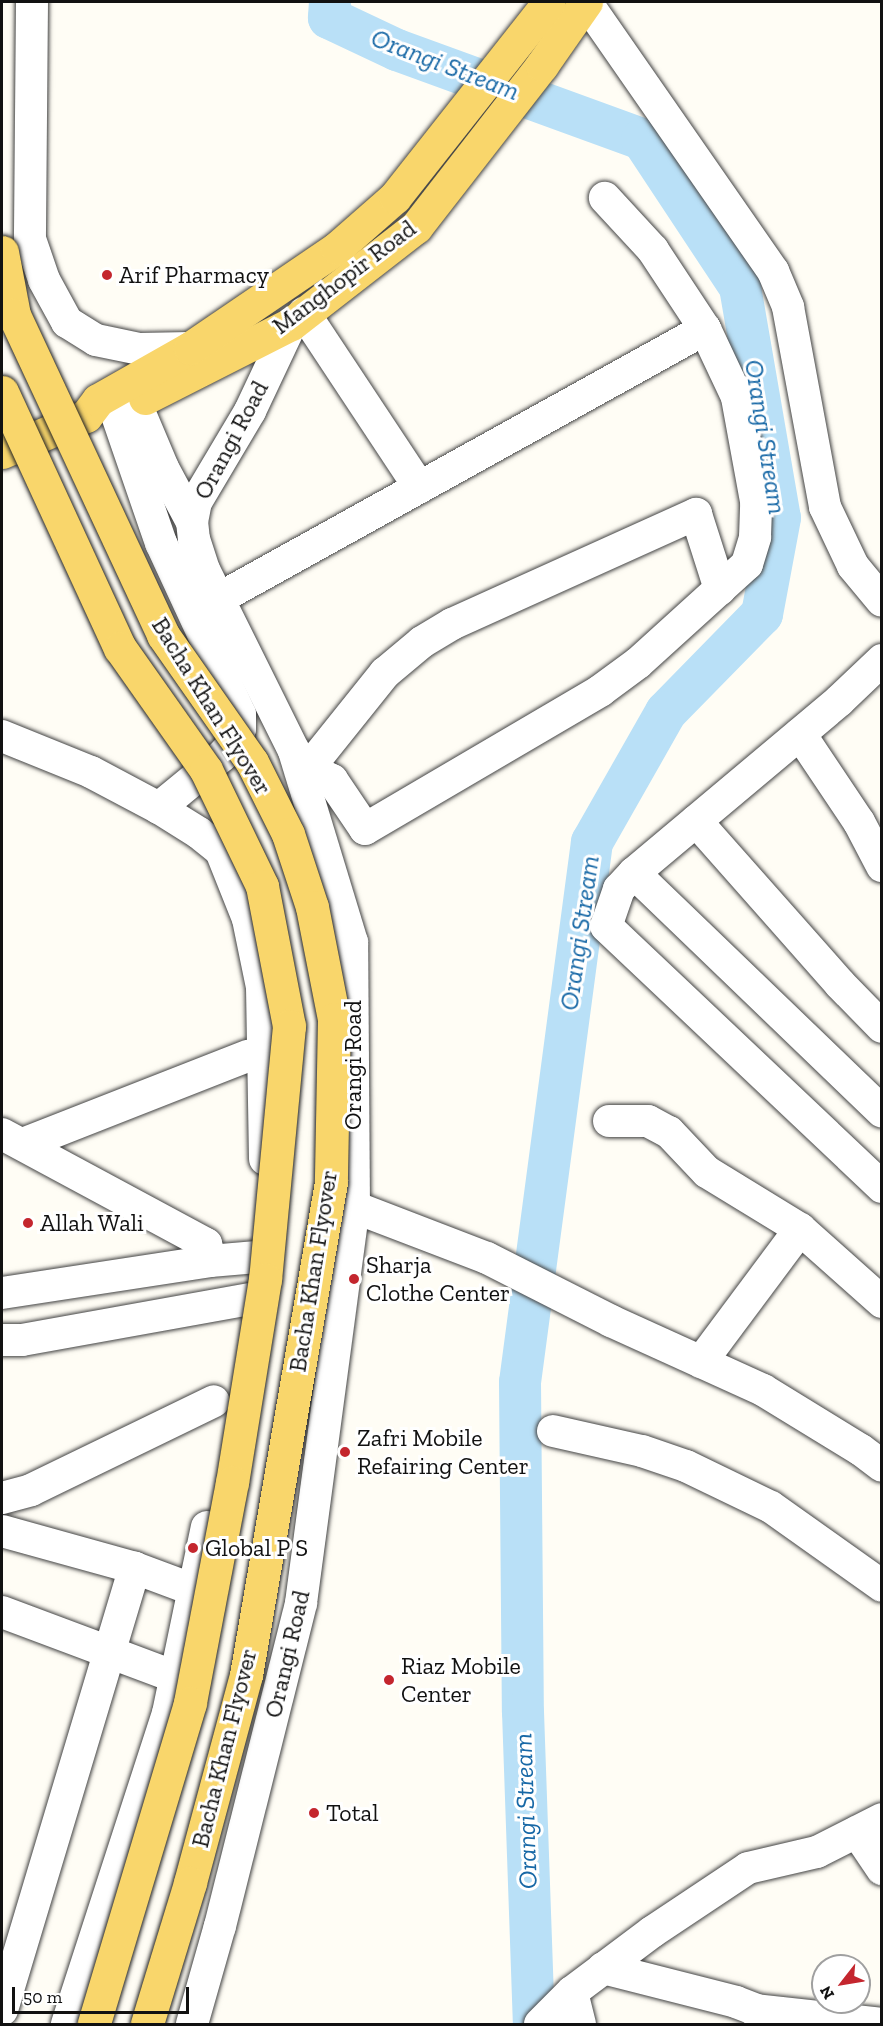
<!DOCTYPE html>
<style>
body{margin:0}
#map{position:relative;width:883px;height:2026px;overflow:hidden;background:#fffdf5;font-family:"Zilla Slab",serif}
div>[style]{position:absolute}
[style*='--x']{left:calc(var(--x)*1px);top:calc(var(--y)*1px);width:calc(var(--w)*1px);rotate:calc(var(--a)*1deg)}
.river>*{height:42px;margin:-21px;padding:0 21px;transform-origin:21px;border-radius:21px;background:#b9e0f7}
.roads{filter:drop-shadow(0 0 2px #444) drop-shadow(0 0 2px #444)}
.minor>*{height:32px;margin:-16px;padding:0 16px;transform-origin:16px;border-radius:16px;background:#fff}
.major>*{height:33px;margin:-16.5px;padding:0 16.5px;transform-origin:16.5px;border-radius:16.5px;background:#f9d66b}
.bridges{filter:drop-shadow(0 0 2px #222) drop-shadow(0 0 2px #222)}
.major-bridge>*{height:33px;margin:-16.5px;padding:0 16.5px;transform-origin:16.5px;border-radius:16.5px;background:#f9d66b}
.dots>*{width:16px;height:16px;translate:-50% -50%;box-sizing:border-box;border:3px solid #fff;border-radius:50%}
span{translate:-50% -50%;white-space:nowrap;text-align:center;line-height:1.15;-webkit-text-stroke:6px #fff;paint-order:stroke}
.poi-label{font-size:24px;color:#111}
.left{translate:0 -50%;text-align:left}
.street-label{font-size:24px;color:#111}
.water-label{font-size:26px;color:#1768a6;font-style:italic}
.frame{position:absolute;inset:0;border:3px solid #111;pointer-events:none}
.north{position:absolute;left:811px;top:1954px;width:60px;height:60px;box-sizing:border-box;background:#fff;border:2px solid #a0a0a0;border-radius:50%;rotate:239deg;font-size:16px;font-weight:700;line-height:24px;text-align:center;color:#111}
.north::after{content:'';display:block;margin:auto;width:21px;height:27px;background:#c4262e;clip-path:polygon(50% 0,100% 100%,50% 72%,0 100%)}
.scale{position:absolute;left:12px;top:1987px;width:177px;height:27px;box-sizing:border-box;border:3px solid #111;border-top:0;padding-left:8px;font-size:18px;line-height:21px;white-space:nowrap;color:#111;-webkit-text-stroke:4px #fff;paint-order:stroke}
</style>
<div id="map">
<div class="river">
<div style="--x:330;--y:2;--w:16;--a:94"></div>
<div style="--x:329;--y:18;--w:75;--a:25.2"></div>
<div style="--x:397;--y:50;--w:261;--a:20"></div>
<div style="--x:642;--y:139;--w:178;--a:56.5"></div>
<div style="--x:740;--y:287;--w:234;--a:80.2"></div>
<div style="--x:780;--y:518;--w:98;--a:100.6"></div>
<div style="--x:762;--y:614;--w:137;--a:134.4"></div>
<div style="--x:666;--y:712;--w:150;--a:119.6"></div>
<div style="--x:592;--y:842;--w:545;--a:97.59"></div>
<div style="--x:520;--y:1382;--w:330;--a:89.5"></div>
<div style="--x:523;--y:1712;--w:312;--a:88"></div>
</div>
<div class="roads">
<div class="minor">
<div style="--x:32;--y:2;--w:237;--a:90.5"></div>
<div style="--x:30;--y:239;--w:43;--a:71.1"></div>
<div style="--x:44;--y:280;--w:48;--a:61.3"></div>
<div style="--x:67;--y:322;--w:34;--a:32"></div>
<div style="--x:96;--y:340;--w:45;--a:11.6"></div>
<div style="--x:140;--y:349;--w:50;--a:-1.1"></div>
<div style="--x:586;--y:2;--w:328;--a:55.2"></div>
<div style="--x:773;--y:271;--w:39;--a:67"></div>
<div style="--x:788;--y:307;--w:203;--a:79.5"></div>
<div style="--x:825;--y:507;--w:65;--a:64.6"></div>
<div style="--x:853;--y:566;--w:45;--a:50.4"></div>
<div style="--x:304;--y:313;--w:209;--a:56.5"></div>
<div style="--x:128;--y:385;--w:90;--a:67.1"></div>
<div style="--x:163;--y:468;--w:61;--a:61.8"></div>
<div style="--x:110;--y:395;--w:157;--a:71"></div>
<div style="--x:161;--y:543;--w:188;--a:65.2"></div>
<div style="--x:240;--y:714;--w:15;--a:90"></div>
<div style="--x:240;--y:729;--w:17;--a:115"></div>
<div style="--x:233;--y:744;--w:16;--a:133"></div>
<div style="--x:222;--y:756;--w:82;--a:140.5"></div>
<div style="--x:218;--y:599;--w:557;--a:-29"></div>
<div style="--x:882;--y:660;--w:59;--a:136.4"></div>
<div style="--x:839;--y:701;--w:268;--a:140"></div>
<div style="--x:634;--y:873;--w:22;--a:133"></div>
<div style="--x:619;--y:889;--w:39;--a:109"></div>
<div style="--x:606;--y:926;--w:380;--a:43.4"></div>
<div style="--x:800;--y:734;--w:106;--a:56.2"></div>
<div style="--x:859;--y:822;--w:50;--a:62.4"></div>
<div style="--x:2;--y:736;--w:96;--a:22"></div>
<div style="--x:91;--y:772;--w:77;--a:27.9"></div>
<div style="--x:159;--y:808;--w:47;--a:32"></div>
<div style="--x:199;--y:833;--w:28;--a:39"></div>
<div style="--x:221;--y:851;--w:73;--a:68.3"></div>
<div style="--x:248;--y:919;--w:69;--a:78.4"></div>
<div style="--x:262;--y:987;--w:172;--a:89"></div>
<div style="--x:299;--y:764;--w:37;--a:26"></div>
<div style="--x:332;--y:780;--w:59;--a:56"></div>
<div style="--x:365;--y:829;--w:273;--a:-30.4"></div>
<div style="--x:600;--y:691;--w:47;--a:-36.4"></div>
<div style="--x:638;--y:663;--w:147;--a:-42.2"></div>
<div style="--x:747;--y:564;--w:28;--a:-73"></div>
<div style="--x:755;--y:537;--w:36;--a:-88"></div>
<div style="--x:756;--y:501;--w:106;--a:-100.4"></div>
<div style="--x:737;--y:397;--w:75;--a:-115.2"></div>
<div style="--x:705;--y:329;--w:95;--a:-123.4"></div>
<div style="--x:653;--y:250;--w:71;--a:-132.7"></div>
<div style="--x:308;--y:769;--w:123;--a:-51.3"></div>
<div style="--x:385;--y:673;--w:48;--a:-40"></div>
<div style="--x:422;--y:642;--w:35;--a:-31"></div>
<div style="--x:452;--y:624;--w:268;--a:-24.3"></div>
<div style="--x:696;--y:514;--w:79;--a:72.3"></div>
<div style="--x:696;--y:821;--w:217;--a:48.5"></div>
<div style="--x:840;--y:984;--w:60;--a:45.7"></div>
<div style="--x:634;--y:873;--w:344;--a:43.9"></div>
<div style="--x:609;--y:1121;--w:39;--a:0"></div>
<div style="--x:648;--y:1121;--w:24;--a:28"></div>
<div style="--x:669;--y:1132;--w:55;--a:46.5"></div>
<div style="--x:707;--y:1172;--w:109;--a:31.5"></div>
<div style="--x:800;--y:1229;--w:110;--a:41.7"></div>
<div style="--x:2;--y:1134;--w:232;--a:28.3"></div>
<div style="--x:206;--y:1244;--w:17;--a:77"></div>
<div style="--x:23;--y:1144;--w:242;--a:-21.4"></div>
<div style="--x:354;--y:1207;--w:142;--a:21"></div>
<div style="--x:487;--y:1258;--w:139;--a:26.9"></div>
<div style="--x:611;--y:1321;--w:167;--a:24.4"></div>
<div style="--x:763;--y:1390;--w:115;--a:31.5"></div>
<div style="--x:861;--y:1450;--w:26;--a:37"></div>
<div style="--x:2;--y:1293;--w:210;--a:-8.7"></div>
<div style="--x:210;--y:1261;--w:47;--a:-4.9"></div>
<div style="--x:2;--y:1340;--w:20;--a:0"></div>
<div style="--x:22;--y:1340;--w:233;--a:-10.2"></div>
<div style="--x:701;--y:1362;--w:166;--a:-53.3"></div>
<div style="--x:553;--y:1431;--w:91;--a:12.7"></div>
<div style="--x:642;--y:1451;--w:46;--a:18.8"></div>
<div style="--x:686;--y:1466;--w:94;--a:25.8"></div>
<div style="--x:771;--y:1507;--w:136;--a:35.4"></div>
<div style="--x:2;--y:1498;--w:30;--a:-15"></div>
<div style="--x:31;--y:1490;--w:203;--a:-25.9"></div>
<div style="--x:2;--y:1531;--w:138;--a:15.5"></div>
<div style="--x:2;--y:1612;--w:186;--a:20.5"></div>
<div style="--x:857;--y:1832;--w:45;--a:56"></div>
<div style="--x:603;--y:1968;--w:137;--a:14.3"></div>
<div style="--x:736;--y:2002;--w:25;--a:21"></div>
<div style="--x:759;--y:2011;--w:19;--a:43"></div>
<div style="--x:572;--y:1992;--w:33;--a:76"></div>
<div style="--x:2;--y:2010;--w:462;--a:-73.3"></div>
<div style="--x:135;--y:1568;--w:63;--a:20.4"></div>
<div style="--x:754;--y:2010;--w:129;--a:6.2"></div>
<div style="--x:67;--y:2024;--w:327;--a:-72"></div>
<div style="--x:168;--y:1713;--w:190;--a:-78.2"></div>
<div style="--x:192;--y:2024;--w:102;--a:-74.1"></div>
<div style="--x:220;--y:1926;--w:333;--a:-75.9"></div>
<div style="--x:301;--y:1603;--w:400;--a:-82.4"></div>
<div style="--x:354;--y:1207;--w:265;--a:-90.4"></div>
<div style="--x:352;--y:942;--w:200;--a:-106.9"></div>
<div style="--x:294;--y:751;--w:202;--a:-116.4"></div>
<div style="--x:204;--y:570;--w:32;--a:-108"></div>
<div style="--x:194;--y:540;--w:18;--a:-96"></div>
<div style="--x:192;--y:522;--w:20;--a:-79"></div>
<div style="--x:196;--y:502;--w:106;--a:-59.3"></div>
<div style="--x:250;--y:411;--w:96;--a:-64.8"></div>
<div style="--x:540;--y:2024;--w:45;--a:-45"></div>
<div style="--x:572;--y:1992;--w:100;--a:-36.9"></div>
<div style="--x:652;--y:1932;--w:115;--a:-33.7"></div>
<div style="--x:748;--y:1868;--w:71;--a:-13.1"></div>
<div style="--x:817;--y:1852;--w:73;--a:-26.9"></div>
</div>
<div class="major">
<div style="--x:145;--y:398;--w:164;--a:-26.9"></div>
<div style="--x:291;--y:324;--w:158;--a:-37.8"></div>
<div style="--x:416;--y:227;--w:205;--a:-52.1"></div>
<div style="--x:542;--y:65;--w:77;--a:-55.1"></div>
<div style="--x:2;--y:452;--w:91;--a:-23.2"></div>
<div style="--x:86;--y:416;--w:20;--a:-53"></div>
<div style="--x:98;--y:400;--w:106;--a:-29.5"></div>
<div style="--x:190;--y:348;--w:178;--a:-34.2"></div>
<div style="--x:337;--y:248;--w:77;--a:-41.3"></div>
<div style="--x:395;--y:197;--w:248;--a:-51.7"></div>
</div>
</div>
<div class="bridges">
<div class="major-bridge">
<div style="--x:2;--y:252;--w:64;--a:79.2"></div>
<div style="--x:14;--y:315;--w:353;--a:65"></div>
<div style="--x:163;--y:635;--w:155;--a:55"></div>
<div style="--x:252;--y:762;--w:80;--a:63.4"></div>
<div style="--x:288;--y:834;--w:77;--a:71.8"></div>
<div style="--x:312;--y:907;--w:114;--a:78.9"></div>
<div style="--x:334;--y:1019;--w:163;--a:91.1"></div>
<div style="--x:331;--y:1182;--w:500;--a:99.78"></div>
<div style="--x:246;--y:1675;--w:215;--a:105.1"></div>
<div style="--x:190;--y:1883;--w:147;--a:107"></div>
<div style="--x:2;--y:392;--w:282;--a:65.3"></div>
<div style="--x:120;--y:648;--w:149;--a:54.8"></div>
<div style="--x:206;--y:770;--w:129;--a:64.2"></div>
<div style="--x:262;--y:886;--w:143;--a:79.1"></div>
<div style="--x:289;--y:1026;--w:254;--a:95.4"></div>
<div style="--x:265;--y:1279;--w:206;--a:99.2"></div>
<div style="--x:232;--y:1482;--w:225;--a:100.8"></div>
<div style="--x:190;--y:1703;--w:335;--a:106.7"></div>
</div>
</div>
<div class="dots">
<div style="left:107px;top:275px;background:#c4262e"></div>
<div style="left:28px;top:1223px;background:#c4262e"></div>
<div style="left:354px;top:1279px;background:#c4262e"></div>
<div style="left:345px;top:1452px;background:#c4262e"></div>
<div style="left:193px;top:1548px;background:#c4262e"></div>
<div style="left:389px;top:1680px;background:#c4262e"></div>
<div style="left:314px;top:1813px;background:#c4262e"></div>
</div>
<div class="poi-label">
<span class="left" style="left:119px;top:275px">Arif Pharmacy</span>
<span class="left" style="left:40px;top:1223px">Allah Wali</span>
<span class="left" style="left:366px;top:1279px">Sharja<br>Clothe Center</span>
<span class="left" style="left:357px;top:1452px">Zafri Mobile<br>Refairing Center</span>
<span class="left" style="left:205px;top:1548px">Global P S</span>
<span class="left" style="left:401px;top:1680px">Riaz Mobile<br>Center</span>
<span class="left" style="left:326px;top:1813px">Total</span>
</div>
<div class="street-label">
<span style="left:344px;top:277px;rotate:-37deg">Manghopir Road</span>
<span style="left:231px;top:440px;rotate:-62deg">Orangi Road</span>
<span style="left:212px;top:706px;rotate:58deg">Bacha Khan Flyover</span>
<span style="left:353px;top:1065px;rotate:-90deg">Orangi Road</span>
<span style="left:313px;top:1271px;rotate:-81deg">Bacha Khan Flyover</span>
<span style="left:287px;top:1654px;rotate:-77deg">Orangi Road</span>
<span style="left:224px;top:1748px;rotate:-76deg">Bacha Khan Flyover</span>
</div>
<div class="water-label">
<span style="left:445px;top:65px;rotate:21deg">Orangi Stream</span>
<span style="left:765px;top:437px;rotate:81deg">Orangi Stream</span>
<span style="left:580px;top:933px;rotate:-82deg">Orangi Stream</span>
<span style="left:526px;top:1811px;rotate:-92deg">Orangi Stream</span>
</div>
<div class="frame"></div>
<div class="north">N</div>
<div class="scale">50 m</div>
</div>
